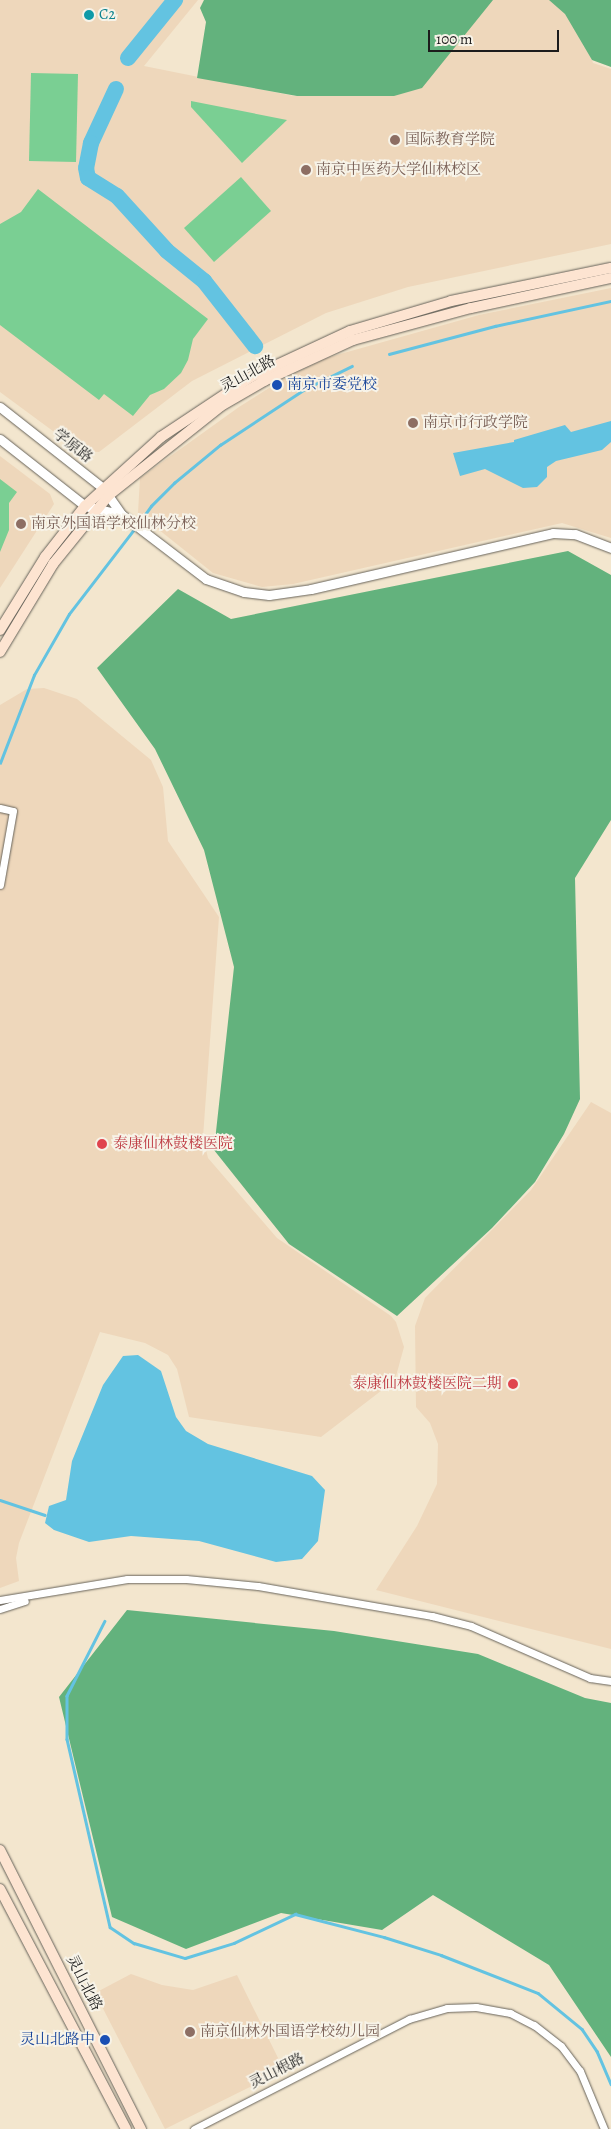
<!DOCTYPE html>
<meta charset="utf-8">
<style>
body{margin:0}
#map{position:relative;width:611px;height:2129px;overflow:hidden;background:#f3e6ce;font-family:Alegreya,"Noto Serif SC",serif}
div>[style]{position:absolute}
[style*='--x']{left:calc(var(--x)*1px);top:calc(var(--y)*1px);width:calc(var(--w)*1px);rotate:calc(var(--a)*1deg)}
.built>*{inset:0;background:#eed7bb}
.green>*{inset:0;background:#7acf93}
.forest>*{inset:0;background:#63b27d}
.water>*{inset:0;background:#63c3e1}
.stream>*{height:2.5px;margin:-1.25px;padding:0 1.25px;transform-origin:1.25px;border-radius:1.25px;background:#63c3e1}
.river>*{height:16px;margin:-8px;padding:0 8px;transform-origin:8px;border-radius:8px;background:#63c3e1}
.roads{filter:drop-shadow(0 0 1px #67635a) drop-shadow(0 0 1px #67635a)}
.minor>*{height:7px;margin:-3.5px;padding:0 3.5px;transform-origin:3.5px;border-radius:3.5px;background:#fff}
.tertiary>*{height:9px;margin:-4.5px;padding:0 4.5px;transform-origin:4.5px;border-radius:4.5px;background:#fff}
.secondary>*{height:10px;margin:-5px;padding:0 5px;transform-origin:5px;border-radius:5px;background:#fde4d1}
.dots>*{width:14px;height:14px;translate:-50% -50%;box-sizing:border-box;border:2px solid #f7f3e8;border-radius:50%}
span{translate:-50% -50%;white-space:nowrap;text-align:center;line-height:1.15;-webkit-text-stroke:4px #f7f3e8;paint-order:stroke}
.culture-label{font-size:15px;color:#0d838f}
.left{translate:0 -50%;text-align:left}
.education-label{font-size:15px;color:#785e54}
.street-label{font-size:15px;color:#1c1c1c}
.transit-label{font-size:15px;color:#164399}
.right{translate:-100% -50%;text-align:right}
.health-label{font-size:15px;color:#be3a42}
.scale{position:absolute;left:428px;top:30px;width:131px;height:22px;box-sizing:border-box;border:2px solid #1c1c1c;border-top:0;padding-left:6px;font-size:15px;line-height:18px;white-space:nowrap;color:#1c1c1c;-webkit-text-stroke:4px #f7f3e8;paint-order:stroke}
</style>
<div id="map">
<div class="built">
<div style="clip-path:polygon(0 0,198px 0,144px 66px,294px 96px,405px 91px,481px 0,561px 0,583px 37px,593px 63px,611px 69px,611px 244px,408px 287px,326px 313px,192px 381px,99px 452px,80px 451px,0 392px)"></div>
<div style="clip-path:polygon(611px 288px,611px 538px,562px 523px,293px 584px,262px 587px,213px 573px,138px 513px,140px 478px,239px 407px,280px 381px,326px 358px,479px 315px)"></div>
<div style="clip-path:polygon(0 456px,50px 494px,54px 504px,0 588px)"></div>
<div style="clip-path:polygon(44px 688px,77px 699px,151px 760px,163px 787px,168px 841px,219px 917px,203px 1137px,208px 1158px,277px 1238px,391px 1316px,396px 1322px,404px 1347px,396px 1376px,390px 1384px,321px 1437px,189px 1417px,177px 1369px,168px 1355px,145px 1343px,100px 1332px,19px 1543px,16px 1558px,19px 1581px,0 1588px,0 705px,27px 689px)"></div>
<div style="clip-path:polygon(591px 1102px,611px 1113px,611px 1649px,376px 1590px,417px 1526px,437px 1484px,438px 1444px,430px 1423px,416px 1407px,415px 1326px,425px 1298px,531px 1190px)"></div>
<div style="clip-path:polygon(131px 1974px,162px 1985px,193px 1990px,237px 1975px,284px 2070px,165px 2129px,95px 1993px)"></div>
</div>
<div class="green">
<div style="clip-path:polygon(31px 73px,78px 74px,76px 162px,29px 161px)"></div>
<div style="clip-path:polygon(191px 101px,287px 120px,242px 163px,191px 107px)"></div>
<div style="clip-path:polygon(241px 177px,271px 211px,214px 262px,184px 228px)"></div>
<div style="clip-path:polygon(38px 189px,208px 319px,193px 339px,188px 360px,181px 373px,164px 389px,150px 395px,133px 416px,104px 394px,99px 400px,0 325px,0 224px,21px 212px)"></div>
<div style="clip-path:polygon(0 479px,17px 492px,9px 503px,9px 530px,0 552px)"></div>
</div>
<div class="forest">
<div style="clip-path:polygon(204px 0,493px 0,422px 88px,394px 96px,297px 96px,197px 78px,206px 22px,200px 8px)"></div>
<div style="clip-path:polygon(549px 0,611px 0,611px 67px,592px 60px,565px 14px)"></div>
<div style="clip-path:polygon(568px 551px,611px 575px,611px 820px,575px 878px,580px 1099px,564px 1134px,535px 1182px,492px 1228px,397px 1316px,289px 1244px,214px 1150px,234px 967px,204px 850px,155px 749px,97px 668px,178px 589px,231px 619px)"></div>
<div style="clip-path:polygon(127px 1610px,334px 1631px,478px 1654px,585px 1698px,611px 1703px,611px 2057px,549px 1965px,433px 1895px,382px 1930px,281px 1913px,186px 1949px,112px 1917px,59px 1697px)"></div>
</div>
<div class="water">
<div style="clip-path:polygon(611px 421px,611px 442px,602px 450px,556px 461px,547px 467px,547px 477px,537px 487px,523px 488px,485px 469px,460px 476px,453px 453px,514px 442px,514px 440px,565px 425px,571px 432px)"></div>
<div style="clip-path:polygon(138px 1355px,161px 1371px,176px 1417px,186px 1431px,208px 1444px,312px 1476px,325px 1490px,318px 1541px,302px 1559px,276px 1562px,199px 1541px,131px 1536px,89px 1542px,54px 1530px,45px 1523px,49px 1506px,66px 1500px,72px 1461px,103px 1385px,123px 1356px)"></div>
</div>
<div class="stream">
<div style="--x:389;--y:354;--w:110;--a:-14.8"></div>
<div style="--x:495;--y:326;--w:119;--a:-12.2"></div>
<div style="--x:138;--y:524;--w:22;--a:-54"></div>
<div style="--x:151;--y:506;--w:33;--a:-45"></div>
<div style="--x:174;--y:483;--w:60;--a:-39.6"></div>
<div style="--x:220;--y:445;--w:102;--a:-33.4"></div>
<div style="--x:305;--y:389;--w:52;--a:-26.1"></div>
<div style="--x:0;--y:763;--w:94;--a:-68.9"></div>
<div style="--x:34;--y:675;--w:70;--a:-60.2"></div>
<div style="--x:69;--y:614;--w:108;--a:-52.5"></div>
<div style="--x:0;--y:1500;--w:47;--a:18.4"></div>
<div style="--x:105;--y:1621;--w:84;--a:116.9"></div>
<div style="--x:67;--y:1696;--w:43;--a:90"></div>
<div style="--x:67;--y:1739;--w:193;--a:77.1"></div>
<div style="--x:110;--y:1927;--w:29;--a:34"></div>
<div style="--x:134;--y:1943;--w:53;--a:16.4"></div>
<div style="--x:185;--y:1958;--w:51;--a:-17"></div>
<div style="--x:234;--y:1943;--w:68;--a:-25.4"></div>
<div style="--x:295;--y:1914;--w:92;--a:14.5"></div>
<div style="--x:384;--y:1937;--w:60;--a:17.5"></div>
<div style="--x:441;--y:1955;--w:104;--a:21.4"></div>
<div style="--x:538;--y:1993;--w:57;--a:39.3"></div>
<div style="--x:582;--y:2029;--w:27;--a:56"></div>
<div style="--x:597;--y:2051;--w:36;--a:67"></div>
</div>
<div class="river">
<div style="--x:128;--y:58;--w:75;--a:-51"></div>
<div style="--x:116;--y:89;--w:60;--a:114.8"></div>
<div style="--x:91;--y:143;--w:25;--a:101"></div>
<div style="--x:86;--y:168;--w:10;--a:79"></div>
<div style="--x:88;--y:178;--w:34;--a:32"></div>
<div style="--x:117;--y:196;--w:74;--a:47.7"></div>
<div style="--x:167;--y:251;--w:48;--a:39"></div>
<div style="--x:204;--y:281;--w:83;--a:51.9"></div>
</div>
<div class="roads">
<div class="minor">
<div style="--x:0;--y:808;--w:13;--a:13"></div>
<div style="--x:13;--y:811;--w:75;--a:100"></div>
<div style="--x:0;--y:1600;--w:129;--a:-9.4"></div>
<div style="--x:127;--y:1579;--w:59;--a:0"></div>
<div style="--x:186;--y:1579;--w:72;--a:5.6"></div>
<div style="--x:258;--y:1586;--w:177;--a:9.8"></div>
<div style="--x:432;--y:1616;--w:40;--a:14.4"></div>
<div style="--x:471;--y:1626;--w:130;--a:23.6"></div>
<div style="--x:590;--y:1678;--w:21;--a:8"></div>
<div style="--x:0;--y:1609;--w:26;--a:-18"></div>
<div style="--x:194;--y:2129;--w:242;--a:-27.1"></div>
<div style="--x:409;--y:2019;--w:40;--a:-16"></div>
<div style="--x:447;--y:2008;--w:29;--a:-2"></div>
<div style="--x:476;--y:2007;--w:35;--a:10"></div>
<div style="--x:510;--y:2013;--w:27;--a:27"></div>
<div style="--x:534;--y:2025;--w:34;--a:38"></div>
<div style="--x:561;--y:2046;--w:31;--a:53"></div>
<div style="--x:580;--y:2071;--w:63;--a:67.5"></div>
</div>
<div class="tertiary">
<div style="--x:0;--y:407;--w:131;--a:38.2"></div>
<div style="--x:103;--y:488;--w:32;--a:55"></div>
<div style="--x:121;--y:514;--w:107;--a:37.4"></div>
<div style="--x:206;--y:579;--w:40;--a:18.9"></div>
<div style="--x:244;--y:592;--w:25;--a:7"></div>
<div style="--x:269;--y:595;--w:42;--a:-8.1"></div>
<div style="--x:311;--y:589;--w:248;--a:-13"></div>
<div style="--x:553;--y:533;--w:22;--a:3"></div>
<div style="--x:575;--y:534;--w:39;--a:21"></div>
<div style="--x:0;--y:439;--w:108;--a:38.2"></div>
<div style="--x:85;--y:506;--w:37;--a:13"></div>
</div>
<div class="secondary">
<div style="--x:0;--y:630;--w:86;--a:-58.3"></div>
<div style="--x:45;--y:557;--w:65;--a:-51.9"></div>
<div style="--x:85;--y:506;--w:103;--a:-42.2"></div>
<div style="--x:161;--y:437;--w:108;--a:-33.7"></div>
<div style="--x:251;--y:377;--w:109;--a:-24.9"></div>
<div style="--x:350;--y:331;--w:105;--a:-16.5"></div>
<div style="--x:451;--y:301;--w:163;--a:-11.7"></div>
<div style="--x:0;--y:652;--w:103;--a:-58.9"></div>
<div style="--x:53;--y:564;--w:89;--a:-50.9"></div>
<div style="--x:109;--y:495;--w:143;--a:-38.5"></div>
<div style="--x:221;--y:406;--w:50;--a:-30.2"></div>
<div style="--x:264;--y:381;--w:98;--a:-24.7"></div>
<div style="--x:353;--y:340;--w:122;--a:-15.2"></div>
<div style="--x:471;--y:308;--w:143;--a:-12.1"></div>
<div style="--x:0;--y:1850;--w:313;--a:63.2"></div>
<div style="--x:0;--y:1889;--w:271;--a:62.3"></div>
</div>
</div>
<div class="dots">
<div style="left:89px;top:15px;background:#0f9aa8"></div>
<div style="left:395px;top:140px;background:#8d6e63"></div>
<div style="left:306px;top:170px;background:#8d6e63"></div>
<div style="left:277px;top:385px;background:#1a4fb4"></div>
<div style="left:413px;top:423px;background:#8d6e63"></div>
<div style="left:21px;top:524px;background:#8d6e63"></div>
<div style="left:102px;top:1144px;background:#e0444e"></div>
<div style="left:513px;top:1384px;background:#e0444e"></div>
<div style="left:190px;top:2032px;background:#8d6e63"></div>
<div style="left:105px;top:2040px;background:#1a4fb4"></div>
</div>
<div class="culture-label">
<span class="left" style="left:99px;top:15px">C2</span>
</div>
<div class="education-label">
<span class="left" style="left:405px;top:140px">国际教育学院</span>
<span class="left" style="left:316px;top:170px">南京中医药大学仙林校区</span>
<span class="left" style="left:423px;top:423px">南京市行政学院</span>
<span class="left" style="left:31px;top:524px">南京外国语学校仙林分校</span>
<span class="left" style="left:200px;top:2032px">南京仙林外国语学校幼儿园</span>
</div>
<div class="street-label">
<span style="left:248px;top:374px;rotate:-29deg">灵山北路</span>
<span style="left:73px;top:446px;rotate:38deg">学原路</span>
<span style="left:84px;top:1983px;rotate:63deg">灵山北路</span>
<span style="left:277px;top:2071px;rotate:-27deg">灵山根路</span>
</div>
<div class="transit-label">
<span class="left" style="left:287px;top:385px">南京市委党校</span>
<span class="right" style="left:95px;top:2040px">灵山北路中</span>
</div>
<div class="health-label">
<span class="left" style="left:113px;top:1144px">泰康仙林鼓楼医院</span>
<span class="right" style="left:502px;top:1384px">泰康仙林鼓楼医院二期</span>
</div>
<div class="scale">100 m</div>
</div>
